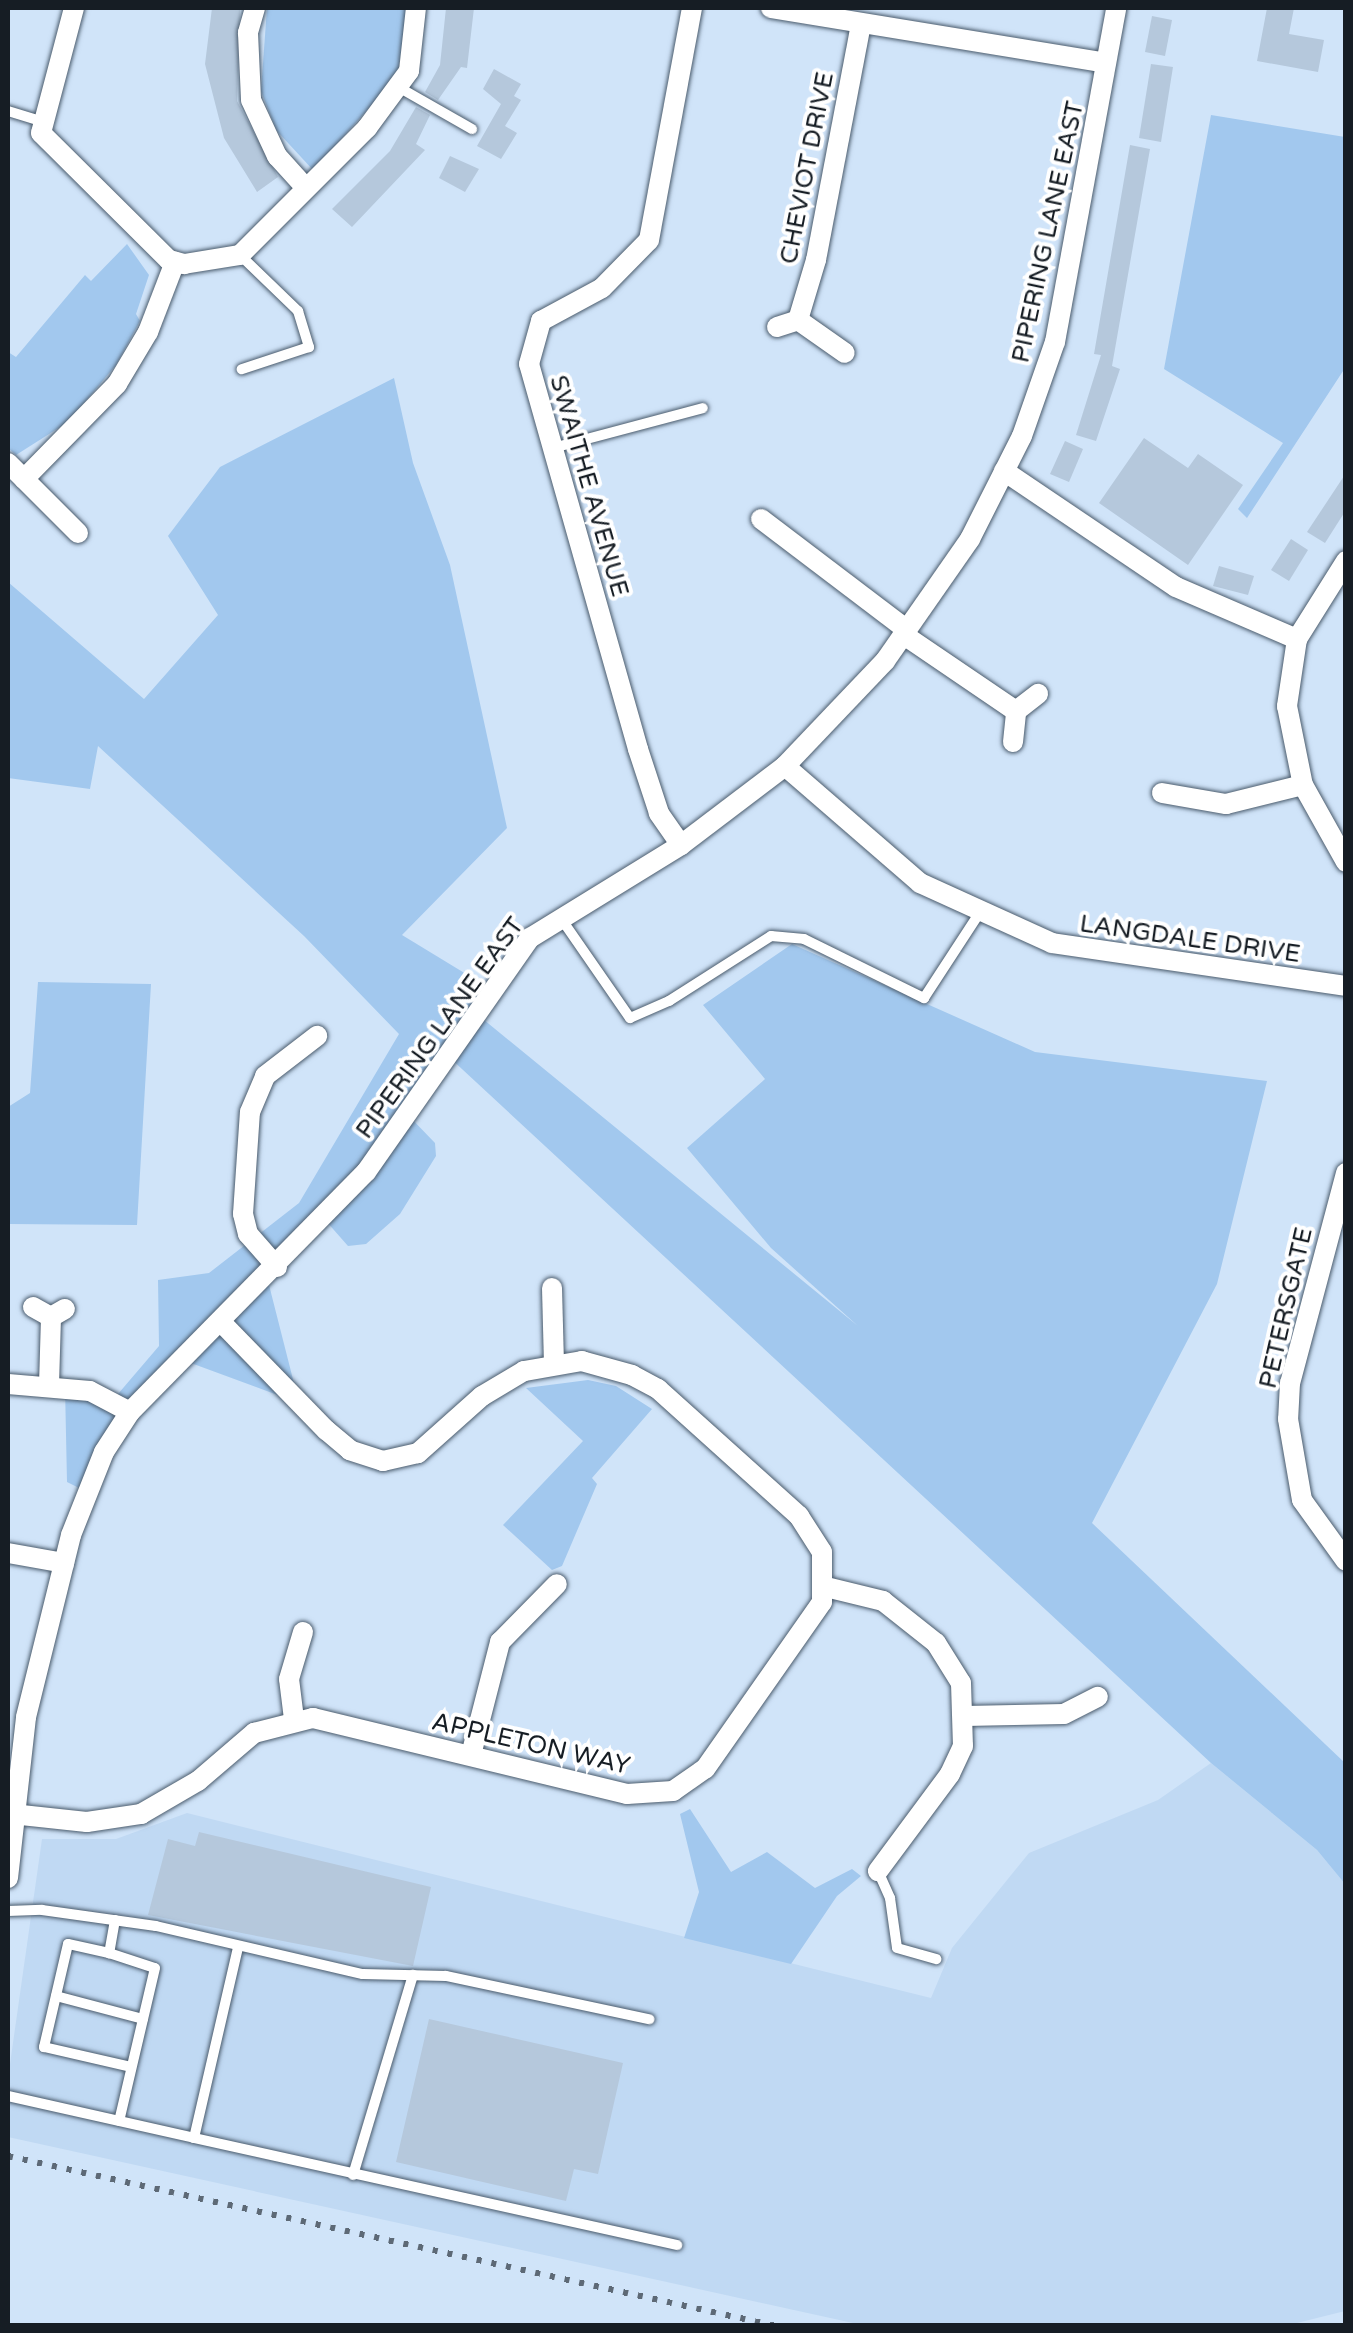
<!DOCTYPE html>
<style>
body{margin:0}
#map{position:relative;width:1353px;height:2333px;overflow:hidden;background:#d0e4f9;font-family:"Varela Round",sans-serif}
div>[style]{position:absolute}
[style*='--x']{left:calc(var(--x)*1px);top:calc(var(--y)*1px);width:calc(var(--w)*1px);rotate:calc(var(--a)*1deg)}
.built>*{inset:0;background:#c0d9f3}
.green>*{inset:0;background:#a2c8ee}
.building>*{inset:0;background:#b5c8dc}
.roads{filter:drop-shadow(0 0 2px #4a5b6c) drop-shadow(0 0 2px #4a5b6c)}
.service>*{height:10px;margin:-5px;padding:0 5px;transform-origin:5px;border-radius:5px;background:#fff}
.minor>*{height:20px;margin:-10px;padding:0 10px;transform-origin:10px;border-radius:10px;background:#fff}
.rail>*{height:6px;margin-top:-3px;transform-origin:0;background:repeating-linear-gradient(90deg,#5d6976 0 5px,transparent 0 15px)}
span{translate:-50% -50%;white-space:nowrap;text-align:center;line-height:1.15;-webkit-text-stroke:8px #fff;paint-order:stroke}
.street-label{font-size:25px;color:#161d24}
.frame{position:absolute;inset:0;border:10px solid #161d24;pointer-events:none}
</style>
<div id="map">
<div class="built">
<div style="clip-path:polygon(1211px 1763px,1317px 1850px,1345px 1884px,1345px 2311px,1289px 2325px,862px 2325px,8px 2137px,8px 2078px,42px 1839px,116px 1839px,187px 1813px,931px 1998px,952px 1948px,1029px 1853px,1158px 1800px)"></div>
</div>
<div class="green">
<div style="clip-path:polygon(267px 8px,408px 8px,397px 77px,313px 170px,276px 130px,261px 91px)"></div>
<div style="clip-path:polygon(1211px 115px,1345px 137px,1345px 368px,1247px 518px,1238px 509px,1283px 443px,1164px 369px)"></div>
<div style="clip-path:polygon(127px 244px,149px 275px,136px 314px,140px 321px,116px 365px,68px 422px,16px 455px,8px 448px,8px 352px,16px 357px,85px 275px,91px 281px)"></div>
<div style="clip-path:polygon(394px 378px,413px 463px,450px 565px,507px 828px,402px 935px,494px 991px,478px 1015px,858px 1326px,771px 1248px,687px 1148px,765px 1079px,703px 1005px,792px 944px,1035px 1052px,1267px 1081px,1217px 1284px,1092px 1523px,1345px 1763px,1345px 1884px,1317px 1850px,1211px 1763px,449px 1057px,407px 1114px,435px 1143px,436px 1156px,400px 1214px,366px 1244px,348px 1246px,326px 1221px,267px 1277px,299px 1403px,180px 1359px,85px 1491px,67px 1482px,65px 1387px,112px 1401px,159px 1346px,158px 1280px,209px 1273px,299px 1203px,399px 1034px,304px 936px,98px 746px,90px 789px,8px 778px,8px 582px,144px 699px,218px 615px,168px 536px,220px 467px)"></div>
<div style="clip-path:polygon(38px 982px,151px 984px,137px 1225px,8px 1224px,8px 1107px,30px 1093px)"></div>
<div style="clip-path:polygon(588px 1380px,616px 1386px,652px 1409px,592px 1478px,597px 1484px,562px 1566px,552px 1570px,503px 1525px,583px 1441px,526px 1388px)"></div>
<div style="clip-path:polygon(690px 1809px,731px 1872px,767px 1852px,815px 1888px,852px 1869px,861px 1876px,837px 1896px,791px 1964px,684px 1938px,699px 1892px,680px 1814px)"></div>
</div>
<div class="building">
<div style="clip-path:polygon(212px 8px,240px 10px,237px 101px,278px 177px,257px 192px,224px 138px,205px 64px)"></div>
<div style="clip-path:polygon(446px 8px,474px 8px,467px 68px,461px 67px,438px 100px,425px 92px,440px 65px)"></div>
<div style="clip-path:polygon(1267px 8px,1294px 8px,1289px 34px,1324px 40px,1318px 72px,1257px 61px)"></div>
<div style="clip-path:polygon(1152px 16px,1172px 20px,1165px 56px,1145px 52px)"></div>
<div style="clip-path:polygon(1151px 64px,1173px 67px,1161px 142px,1139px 138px)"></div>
<div style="clip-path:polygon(494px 69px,521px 84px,514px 96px,521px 100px,505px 126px,517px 133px,501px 159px,477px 146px,501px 104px,483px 89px)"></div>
<div style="clip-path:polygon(416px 107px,430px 115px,416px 144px,425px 150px,352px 227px,332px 209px,390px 151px)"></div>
<div style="clip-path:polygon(1130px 145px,1150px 149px,1112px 366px,1120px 369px,1096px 441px,1076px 435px,1101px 355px,1094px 354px)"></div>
<div style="clip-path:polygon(450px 156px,479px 169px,465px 192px,439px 178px)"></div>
<div style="clip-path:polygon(1144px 438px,1188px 468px,1198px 454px,1243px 485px,1188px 565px,1099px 503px)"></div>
<div style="clip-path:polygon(1065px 441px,1083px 449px,1069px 482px,1050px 474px)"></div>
<div style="clip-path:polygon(1346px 473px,1346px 510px,1325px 543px,1307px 532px)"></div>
<div style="clip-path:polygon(1291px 539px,1308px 550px,1289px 581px,1271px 570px)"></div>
<div style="clip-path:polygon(1219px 566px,1254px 576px,1248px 595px,1213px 586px)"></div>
<div style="clip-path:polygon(199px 1832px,431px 1887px,413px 1966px,148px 1915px,168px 1839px,195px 1846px)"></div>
<div style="clip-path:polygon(429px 2019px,623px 2063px,598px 2174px,574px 2169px,566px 2201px,396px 2162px)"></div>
</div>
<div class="roads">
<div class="service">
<div style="--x:400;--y:88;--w:83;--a:29.7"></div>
<div style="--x:8;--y:111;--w:34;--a:17"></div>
<div style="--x:240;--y:255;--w:81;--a:44"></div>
<div style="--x:298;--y:311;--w:38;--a:73"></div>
<div style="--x:309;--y:347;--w:71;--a:161.8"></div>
<div style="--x:553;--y:448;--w:155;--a:-14.9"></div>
<div style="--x:560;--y:917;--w:123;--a:55.3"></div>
<div style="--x:630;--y:1018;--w:43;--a:-23.6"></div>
<div style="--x:669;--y:1001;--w:121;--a:-32.5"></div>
<div style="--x:771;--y:936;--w:33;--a:5"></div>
<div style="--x:804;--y:939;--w:134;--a:26.2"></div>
<div style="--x:924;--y:998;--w:103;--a:-56.9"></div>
<div style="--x:878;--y:1871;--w:30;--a:66"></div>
<div style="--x:890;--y:1898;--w:50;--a:82"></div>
<div style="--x:897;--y:1948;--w:41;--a:15.8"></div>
<div style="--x:8;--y:1911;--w:34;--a:-2"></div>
<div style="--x:42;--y:1910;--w:115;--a:8"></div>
<div style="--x:156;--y:1926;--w:212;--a:13.1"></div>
<div style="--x:363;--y:1974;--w:83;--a:1.4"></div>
<div style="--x:446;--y:1976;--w:208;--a:12"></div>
<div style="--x:115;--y:1920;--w:34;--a:100"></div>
<div style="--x:109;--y:1953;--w:48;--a:18.1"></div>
<div style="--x:155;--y:1968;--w:157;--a:103.2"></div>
<div style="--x:109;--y:1953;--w:42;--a:-167.6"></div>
<div style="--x:68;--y:1944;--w:106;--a:103.1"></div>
<div style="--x:44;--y:2047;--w:89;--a:12.9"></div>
<div style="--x:56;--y:1996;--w:90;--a:14.8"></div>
<div style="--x:8;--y:2096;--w:191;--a:12.7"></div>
<div style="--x:194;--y:2138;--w:196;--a:-77"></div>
<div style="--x:194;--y:2138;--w:495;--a:12.5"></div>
<div style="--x:353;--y:2175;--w:209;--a:-73.3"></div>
</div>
<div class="minor">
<div style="--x:74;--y:8;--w:129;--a:104.8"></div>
<div style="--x:41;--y:133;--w:180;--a:44.8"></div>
<div style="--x:169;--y:260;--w:16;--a:15"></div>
<div style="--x:184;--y:264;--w:57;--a:-9.1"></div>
<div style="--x:240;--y:255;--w:180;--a:-45"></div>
<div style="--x:367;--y:128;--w:71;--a:-53.6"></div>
<div style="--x:409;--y:71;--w:63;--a:-83.7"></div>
<div style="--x:255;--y:8;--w:26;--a:106"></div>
<div style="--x:248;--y:33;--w:67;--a:87.4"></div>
<div style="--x:251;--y:100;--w:62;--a:65.1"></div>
<div style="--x:277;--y:156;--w:42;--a:47.9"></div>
<div style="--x:771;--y:8;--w:339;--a:9.3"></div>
<div style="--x:798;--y:320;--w:63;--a:-73.3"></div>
<div style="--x:816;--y:260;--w:240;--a:-79.2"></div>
<div style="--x:777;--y:327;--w:22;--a:-18"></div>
<div style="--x:798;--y:320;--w:57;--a:35.1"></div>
<div style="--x:8;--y:463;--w:99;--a:45"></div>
<div style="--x:1004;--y:471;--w:207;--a:34"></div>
<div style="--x:1176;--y:587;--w:132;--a:23.3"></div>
<div style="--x:24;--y:479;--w:133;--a:-45.6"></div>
<div style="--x:117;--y:384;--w:61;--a:-59.2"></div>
<div style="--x:148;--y:332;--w:75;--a:-68.9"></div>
<div style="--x:761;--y:519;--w:183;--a:37.2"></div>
<div style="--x:1346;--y:561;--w:92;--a:122.1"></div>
<div style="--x:1297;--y:639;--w:68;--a:98.5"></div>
<div style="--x:1287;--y:706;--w:81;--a:78.6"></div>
<div style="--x:1303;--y:785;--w:88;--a:60.8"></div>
<div style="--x:904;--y:635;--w:135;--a:34.2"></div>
<div style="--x:1013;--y:742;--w:31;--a:-84"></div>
<div style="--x:1016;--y:711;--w:28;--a:-38"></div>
<div style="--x:785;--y:766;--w:179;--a:40.9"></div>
<div style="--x:920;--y:883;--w:145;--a:24.4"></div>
<div style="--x:1052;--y:943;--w:297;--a:8.3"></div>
<div style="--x:1162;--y:793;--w:65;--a:9.8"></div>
<div style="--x:1226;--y:804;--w:79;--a:-13.9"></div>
<div style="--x:681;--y:845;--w:39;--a:-125"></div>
<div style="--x:659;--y:813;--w:67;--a:-108.2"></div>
<div style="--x:638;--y:749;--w:400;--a:-105.8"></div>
<div style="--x:529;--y:364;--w:45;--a:-74.4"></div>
<div style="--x:541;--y:321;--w:69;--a:-28.4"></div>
<div style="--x:602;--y:288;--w:67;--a:-45.6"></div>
<div style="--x:649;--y:240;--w:236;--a:-79.5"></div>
<div style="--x:1346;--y:1173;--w:217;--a:104.9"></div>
<div style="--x:1290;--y:1383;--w:36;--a:93"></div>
<div style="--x:1288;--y:1419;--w:82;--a:80.2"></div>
<div style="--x:1302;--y:1500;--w:75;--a:54.2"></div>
<div style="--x:277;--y:1267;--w:44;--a:-131.3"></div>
<div style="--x:248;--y:1234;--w:21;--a:-104"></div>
<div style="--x:243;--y:1214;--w:102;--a:-86.1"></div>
<div style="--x:250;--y:1112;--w:39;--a:-67"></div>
<div style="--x:265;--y:1076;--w:66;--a:-37.6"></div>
<div style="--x:552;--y:1288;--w:75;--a:88.5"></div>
<div style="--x:33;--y:1307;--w:21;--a:29"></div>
<div style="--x:51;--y:1317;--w:16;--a:-30"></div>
<div style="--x:8;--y:1384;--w:82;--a:4.9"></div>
<div style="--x:90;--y:1391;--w:45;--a:27.7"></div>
<div style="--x:49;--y:1385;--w:68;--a:-88.3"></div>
<div style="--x:8;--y:1553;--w:57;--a:10.1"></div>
<div style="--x:826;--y:1587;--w:59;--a:13.8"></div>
<div style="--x:883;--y:1601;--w:68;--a:38.4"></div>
<div style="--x:936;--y:1643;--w:47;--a:58"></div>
<div style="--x:961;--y:1683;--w:63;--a:88.2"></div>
<div style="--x:963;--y:1746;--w:31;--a:115"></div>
<div style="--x:950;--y:1774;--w:121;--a:126.6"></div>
<div style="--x:965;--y:1716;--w:99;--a:-1.2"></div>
<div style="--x:1064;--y:1714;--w:38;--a:-27"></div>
<div style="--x:294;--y:1719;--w:40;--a:-97.1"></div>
<div style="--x:289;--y:1679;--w:49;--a:-73.4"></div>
<div style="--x:471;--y:1755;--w:117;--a:-75.6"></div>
<div style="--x:500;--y:1642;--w:81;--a:-45.5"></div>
<div style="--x:12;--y:1814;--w:75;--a:6.1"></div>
<div style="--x:87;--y:1822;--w:55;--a:-8.4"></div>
<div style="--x:141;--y:1814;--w:66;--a:-30.1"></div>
<div style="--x:198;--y:1781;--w:74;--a:-40.6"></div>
<div style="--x:254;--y:1733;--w:61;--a:-14.3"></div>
<div style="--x:313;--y:1718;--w:323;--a:13.6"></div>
<div style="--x:627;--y:1794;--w:46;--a:-3.7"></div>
<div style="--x:673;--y:1791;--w:39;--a:-35"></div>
<div style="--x:705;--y:1769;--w:204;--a:-55"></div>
<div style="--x:822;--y:1602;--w:50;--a:-90"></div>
<div style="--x:822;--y:1552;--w:43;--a:-122.6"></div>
<div style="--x:799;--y:1516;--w:190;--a:-138"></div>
<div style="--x:658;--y:1389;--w:30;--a:-152"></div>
<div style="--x:632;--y:1375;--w:52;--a:-164.4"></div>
<div style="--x:582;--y:1361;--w:59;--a:170.2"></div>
<div style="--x:524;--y:1371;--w:49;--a:149.2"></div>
<div style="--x:482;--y:1396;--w:86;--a:138.3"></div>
<div style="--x:418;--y:1453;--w:36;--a:167"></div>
<div style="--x:383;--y:1461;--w:35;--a:-162"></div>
<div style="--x:350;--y:1450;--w:31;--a:-140"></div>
<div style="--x:326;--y:1430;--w:152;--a:-134.2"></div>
<div style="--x:8;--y:1878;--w:162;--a:-83.6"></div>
<div style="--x:26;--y:1717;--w:187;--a:-76.1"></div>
<div style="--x:71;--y:1535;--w:89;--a:-68.3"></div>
<div style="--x:104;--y:1452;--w:48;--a:-57"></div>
<div style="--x:130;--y:1412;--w:337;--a:-45.5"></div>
<div style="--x:366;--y:1172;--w:286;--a:-55"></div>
<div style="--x:530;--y:938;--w:177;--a:-31.6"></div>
<div style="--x:681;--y:845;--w:131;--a:-37.2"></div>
<div style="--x:785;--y:766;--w:145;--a:-46.4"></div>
<div style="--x:885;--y:661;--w:149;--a:-55.1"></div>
<div style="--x:970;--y:539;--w:115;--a:-63.2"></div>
<div style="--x:1022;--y:436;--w:100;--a:-70.7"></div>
<div style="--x:1055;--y:342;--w:340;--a:-79.6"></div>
</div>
</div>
<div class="rail">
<div style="--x:8;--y:2156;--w:787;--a:12.48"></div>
</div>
<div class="street-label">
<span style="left:807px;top:168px;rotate:-79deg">CHEVIOT DRIVE</span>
<span style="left:1048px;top:232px;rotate:-78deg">PIPERING LANE EAST</span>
<span style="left:589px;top:486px;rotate:74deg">SWAITHE AVENUE</span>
<span style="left:1190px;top:939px;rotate:8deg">LANGDALE DRIVE</span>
<span style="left:440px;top:1028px;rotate:-54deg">PIPERING LANE EAST</span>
<span style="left:1286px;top:1308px;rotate:-77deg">PETERSGATE</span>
<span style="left:531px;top:1744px;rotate:13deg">APPLETON WAY</span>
</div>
<div class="frame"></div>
</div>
